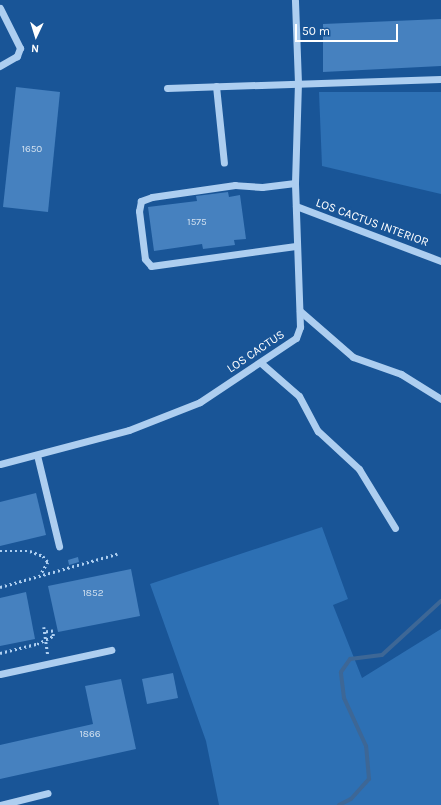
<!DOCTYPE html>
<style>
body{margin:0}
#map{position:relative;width:441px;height:805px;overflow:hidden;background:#195597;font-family:Karla,sans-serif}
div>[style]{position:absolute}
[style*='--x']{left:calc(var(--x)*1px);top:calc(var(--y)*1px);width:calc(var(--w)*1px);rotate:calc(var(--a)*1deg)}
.green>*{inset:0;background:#2d70b4}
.stream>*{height:4px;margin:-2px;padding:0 2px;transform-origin:2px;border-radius:2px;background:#3d6796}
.building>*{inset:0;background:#4681bf}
.path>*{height:2.5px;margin-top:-1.25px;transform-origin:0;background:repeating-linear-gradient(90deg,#adcef0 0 2px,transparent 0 5px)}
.minor>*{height:7px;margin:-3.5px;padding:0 3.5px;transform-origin:3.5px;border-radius:3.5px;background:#adcef0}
span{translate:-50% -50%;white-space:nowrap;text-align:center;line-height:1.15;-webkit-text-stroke:3px #195597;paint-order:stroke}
.number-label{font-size:10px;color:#d1e0ef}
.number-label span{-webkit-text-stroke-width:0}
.street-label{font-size:12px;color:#fff}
.north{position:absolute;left:16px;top:16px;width:40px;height:40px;-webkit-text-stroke:3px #195597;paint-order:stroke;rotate:184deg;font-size:11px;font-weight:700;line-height:16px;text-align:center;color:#fff}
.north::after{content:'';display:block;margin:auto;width:14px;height:18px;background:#fff;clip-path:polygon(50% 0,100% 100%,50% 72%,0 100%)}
.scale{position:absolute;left:295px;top:24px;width:103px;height:18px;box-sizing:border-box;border:2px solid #fff;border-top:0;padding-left:5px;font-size:12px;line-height:14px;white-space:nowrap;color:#fff;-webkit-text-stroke:3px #195597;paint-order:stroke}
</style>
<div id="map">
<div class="green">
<div style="clip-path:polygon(319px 92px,441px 92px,441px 194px,322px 166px)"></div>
<div style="clip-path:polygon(322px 527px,348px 599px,333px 605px,362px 678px,441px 629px,441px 805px,219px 805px,206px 741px,150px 584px)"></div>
</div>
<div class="stream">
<div style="--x:339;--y:805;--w:13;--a:-27"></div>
<div style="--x:351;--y:799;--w:27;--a:-48"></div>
<div style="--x:369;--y:779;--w:33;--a:-95"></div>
<div style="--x:366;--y:746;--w:53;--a:-114.6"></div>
<div style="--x:344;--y:698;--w:26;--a:-97"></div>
<div style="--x:341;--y:672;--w:16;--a:-55"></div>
<div style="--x:350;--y:659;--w:32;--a:-7"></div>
<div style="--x:382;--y:655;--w:80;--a:-42.5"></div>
</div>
<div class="building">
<div style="clip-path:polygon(441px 19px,441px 66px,323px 72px,323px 24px)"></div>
<div style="clip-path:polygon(16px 87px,60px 92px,48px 212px,3px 207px)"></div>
<div style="clip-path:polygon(228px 192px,229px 197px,240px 195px,246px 239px,234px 240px,235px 245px,203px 249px,202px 244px,154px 251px,148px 207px,197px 201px,196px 196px)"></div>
<div style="clip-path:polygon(36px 493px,46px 535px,0 546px,0 502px)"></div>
<div style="clip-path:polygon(78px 557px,79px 562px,69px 565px,68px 560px)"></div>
<div style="clip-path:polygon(131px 569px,140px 616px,58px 632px,48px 586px)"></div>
<div style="clip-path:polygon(26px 592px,35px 639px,0 646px,0 598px)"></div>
<div style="clip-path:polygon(173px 673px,178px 698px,147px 704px,142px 679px)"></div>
<div style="clip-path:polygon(121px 679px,136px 749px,0 779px,0 745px,93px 724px,85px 686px)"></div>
</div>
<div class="path">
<div style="--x:0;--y:551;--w:30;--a:0"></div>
<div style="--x:30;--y:551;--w:14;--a:21"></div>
<div style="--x:43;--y:556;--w:8;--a:50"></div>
<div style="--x:48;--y:562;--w:14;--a:120"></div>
<div style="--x:0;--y:587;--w:122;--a:-15.8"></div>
<div style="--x:44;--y:627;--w:28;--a:82"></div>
<div style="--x:0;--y:653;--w:38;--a:-14"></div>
<div style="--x:37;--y:644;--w:18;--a:-27"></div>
<div style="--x:53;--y:636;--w:5;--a:-90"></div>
<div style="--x:53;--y:631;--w:8;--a:173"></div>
</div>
<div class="minor">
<div style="--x:0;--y:8;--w:45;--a:63.4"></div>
<div style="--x:20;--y:48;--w:9;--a:111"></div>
<div style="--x:17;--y:56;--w:20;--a:150"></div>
<div style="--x:216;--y:86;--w:77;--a:84.1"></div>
<div style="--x:167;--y:88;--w:274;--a:-1.9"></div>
<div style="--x:295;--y:183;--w:33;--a:173"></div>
<div style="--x:262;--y:187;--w:27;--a:-176"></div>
<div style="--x:235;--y:185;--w:84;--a:171.8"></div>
<div style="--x:152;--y:197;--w:12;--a:160"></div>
<div style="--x:141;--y:201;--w:10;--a:101"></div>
<div style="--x:139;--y:211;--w:48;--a:82.9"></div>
<div style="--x:145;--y:259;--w:9;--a:49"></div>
<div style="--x:151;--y:266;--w:146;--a:-7.9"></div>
<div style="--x:296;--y:206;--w:155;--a:20.8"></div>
<div style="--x:300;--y:311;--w:70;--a:41"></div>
<div style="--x:353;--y:357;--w:51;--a:19.5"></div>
<div style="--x:401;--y:374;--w:47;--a:32"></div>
<div style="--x:261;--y:363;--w:50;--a:41"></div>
<div style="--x:299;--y:396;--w:40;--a:62"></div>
<div style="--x:318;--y:431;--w:56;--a:42.8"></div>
<div style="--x:359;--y:469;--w:69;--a:58.6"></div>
<div style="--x:37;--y:455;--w:94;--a:76.4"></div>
<div style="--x:0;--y:464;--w:133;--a:-14.8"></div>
<div style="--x:129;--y:430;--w:76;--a:-21.5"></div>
<div style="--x:200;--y:402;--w:115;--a:-33.7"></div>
<div style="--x:296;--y:338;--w:12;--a:-70"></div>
<div style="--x:300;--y:327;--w:144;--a:-92"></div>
<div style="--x:295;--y:183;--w:100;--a:-88.3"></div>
<div style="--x:298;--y:83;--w:83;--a:-92.1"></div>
<div style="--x:0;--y:674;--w:114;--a:-12.2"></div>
<div style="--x:0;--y:805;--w:49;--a:-14"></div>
</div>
<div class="number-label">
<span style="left:32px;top:150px">1650</span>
<span style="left:197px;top:223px">1575</span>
<span style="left:93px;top:594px">1852</span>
<span style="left:90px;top:735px">1866</span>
</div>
<div class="street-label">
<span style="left:372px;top:223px;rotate:20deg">LOS CACTUS INTERIOR</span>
<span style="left:256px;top:352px;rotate:-34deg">LOS CACTUS</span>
</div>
<div class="north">N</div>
<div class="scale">50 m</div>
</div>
